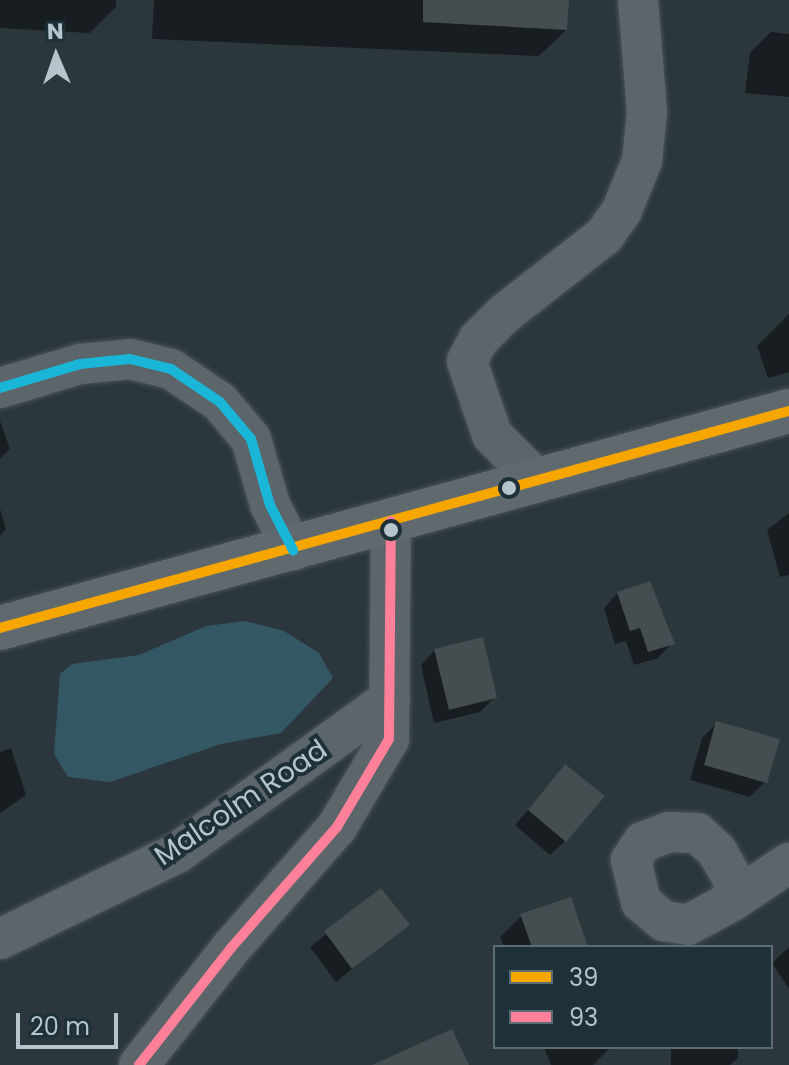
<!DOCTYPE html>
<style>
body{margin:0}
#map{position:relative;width:789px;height:1065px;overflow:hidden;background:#2b373c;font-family:Poppins,sans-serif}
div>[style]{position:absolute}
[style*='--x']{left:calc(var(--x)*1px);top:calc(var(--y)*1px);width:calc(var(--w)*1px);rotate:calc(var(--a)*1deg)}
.water>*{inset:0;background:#345765}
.shadow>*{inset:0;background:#0007}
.building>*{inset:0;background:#444e51}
.roads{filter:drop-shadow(0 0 2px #4a5256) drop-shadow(0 0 2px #4a5256)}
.street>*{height:40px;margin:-20px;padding:0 20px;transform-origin:20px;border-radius:20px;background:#5c6569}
.secondary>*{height:44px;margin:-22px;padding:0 22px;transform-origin:22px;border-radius:22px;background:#606a6e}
.bus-1>*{height:10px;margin:-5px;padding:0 5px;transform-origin:5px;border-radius:5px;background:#f7a600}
.bus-2>*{height:10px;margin:-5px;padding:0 5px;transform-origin:5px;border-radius:5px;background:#ff8098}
.bus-3>*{height:10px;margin:-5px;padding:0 5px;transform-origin:5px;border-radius:5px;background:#1ab6d8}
.dots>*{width:22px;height:22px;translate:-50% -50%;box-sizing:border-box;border:4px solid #1e3038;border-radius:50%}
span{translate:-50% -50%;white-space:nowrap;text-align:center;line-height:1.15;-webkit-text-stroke:8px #1e3038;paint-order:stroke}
.street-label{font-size:28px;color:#b6c5cc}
.legend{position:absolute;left:493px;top:945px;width:280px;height:104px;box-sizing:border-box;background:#1e3038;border:2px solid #5b6c73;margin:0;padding:10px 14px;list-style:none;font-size:24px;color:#b6c5cc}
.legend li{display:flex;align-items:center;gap:16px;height:40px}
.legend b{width:40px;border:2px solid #5b6c73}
.north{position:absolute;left:16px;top:16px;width:80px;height:80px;-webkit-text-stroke:6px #1e3038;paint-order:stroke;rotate:358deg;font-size:22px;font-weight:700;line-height:32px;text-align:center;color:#b6c5cc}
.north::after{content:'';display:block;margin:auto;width:28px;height:36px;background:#b6c5cc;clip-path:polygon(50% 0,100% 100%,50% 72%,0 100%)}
.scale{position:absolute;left:16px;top:1013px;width:102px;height:36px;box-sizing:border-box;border:4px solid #b6c5cc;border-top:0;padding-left:10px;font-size:24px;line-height:28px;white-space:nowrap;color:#b6c5cc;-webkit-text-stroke:6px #1e3038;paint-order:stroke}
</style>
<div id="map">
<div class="water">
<div style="clip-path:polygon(245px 621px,284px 631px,319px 653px,333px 678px,281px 733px,221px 744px,110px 782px,68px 777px,54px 754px,60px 674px,72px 664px,139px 655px,206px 626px)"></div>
</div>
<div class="shadow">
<div style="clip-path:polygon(0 0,116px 0,116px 7px,90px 33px,0 28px)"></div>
<div style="clip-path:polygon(154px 0,567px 0,566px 30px,539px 56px,152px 39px)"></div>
<div style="clip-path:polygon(771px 32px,789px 34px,789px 97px,745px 93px,750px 53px)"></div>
<div style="clip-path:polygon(789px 314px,789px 372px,768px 378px,757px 346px)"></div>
<div style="clip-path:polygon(0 421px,10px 449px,0 459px)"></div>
<div style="clip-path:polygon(0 509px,6px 529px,0 536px)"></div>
<div style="clip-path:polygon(789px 513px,789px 575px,780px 577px,767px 530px)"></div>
<div style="clip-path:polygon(618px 593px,672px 643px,658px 658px,634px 665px,626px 641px,615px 644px,604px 608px)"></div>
<div style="clip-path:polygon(435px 650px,495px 697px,480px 712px,434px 723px,421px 665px)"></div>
<div style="clip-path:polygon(717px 723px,765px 782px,750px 797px,690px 780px,702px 738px)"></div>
<div style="clip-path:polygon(11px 748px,26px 795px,0 813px,0 752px)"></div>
<div style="clip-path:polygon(566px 766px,565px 841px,550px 855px,515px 825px)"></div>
<div style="clip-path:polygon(381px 890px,407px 925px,336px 982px,310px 947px)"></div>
<div style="clip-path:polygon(521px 916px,586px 947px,504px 947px,500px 937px)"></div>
<div style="clip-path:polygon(789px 947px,789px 989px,772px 963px)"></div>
<div style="clip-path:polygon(544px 1047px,611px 1047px,593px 1065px,551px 1065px)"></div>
<div style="clip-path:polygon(671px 1047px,738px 1047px,738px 1058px,730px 1065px,671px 1065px)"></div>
</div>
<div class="building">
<div style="clip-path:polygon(423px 0,569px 0,567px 30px,423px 22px)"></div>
<div style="clip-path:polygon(650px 581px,675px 644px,648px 652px,640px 628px,630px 631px,617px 592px)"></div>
<div style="clip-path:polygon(483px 637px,497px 698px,449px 710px,434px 649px)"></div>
<div style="clip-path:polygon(716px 721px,780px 739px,767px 783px,704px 765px)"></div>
<div style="clip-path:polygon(565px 764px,605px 796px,566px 842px,528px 810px)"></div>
<div style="clip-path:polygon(381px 888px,410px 925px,352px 969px,324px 931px)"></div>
<div style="clip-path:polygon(571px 897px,588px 947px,532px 947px,520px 914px)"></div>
<div style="clip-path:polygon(452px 1029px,469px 1065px,372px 1065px)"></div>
</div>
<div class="roads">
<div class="street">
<div style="--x:0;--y:388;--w:84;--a:-16.7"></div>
<div style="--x:80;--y:364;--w:50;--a:-5.7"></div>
<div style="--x:130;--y:359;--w:42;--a:13.7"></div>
<div style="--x:171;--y:369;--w:59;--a:34"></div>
<div style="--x:220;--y:402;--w:48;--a:50"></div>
<div style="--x:251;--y:439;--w:69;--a:73.9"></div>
<div style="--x:270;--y:505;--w:51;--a:62.9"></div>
<div style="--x:536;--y:479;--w:62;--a:-135"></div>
<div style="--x:492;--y:435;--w:78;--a:-108.7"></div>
<div style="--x:467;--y:361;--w:24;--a:-62"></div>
<div style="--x:478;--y:340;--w:37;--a:-45"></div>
<div style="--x:504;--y:314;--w:127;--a:-38"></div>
<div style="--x:604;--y:236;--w:32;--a:-55"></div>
<div style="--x:622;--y:210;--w:53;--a:-67.8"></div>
<div style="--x:642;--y:161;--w:49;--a:-84.2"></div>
<div style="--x:647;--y:112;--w:112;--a:-94.6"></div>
<div style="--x:741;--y:894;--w:49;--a:-119.2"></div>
<div style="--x:717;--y:851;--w:27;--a:-138"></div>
<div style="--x:697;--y:833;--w:28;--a:-178"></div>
<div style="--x:669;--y:832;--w:28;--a:159"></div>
<div style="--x:643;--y:842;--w:22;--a:124"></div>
<div style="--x:631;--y:860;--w:43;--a:76.6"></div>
<div style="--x:641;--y:902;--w:30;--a:40"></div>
<div style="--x:664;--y:921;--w:24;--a:9"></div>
<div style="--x:688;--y:925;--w:50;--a:-28.6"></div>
<div style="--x:732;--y:901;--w:69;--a:-33.7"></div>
<div style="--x:0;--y:939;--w:197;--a:-25.9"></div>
<div style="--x:177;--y:853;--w:263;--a:-35.9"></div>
<div style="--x:139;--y:1065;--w:149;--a:-51.8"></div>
<div style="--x:231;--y:948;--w:161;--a:-48.8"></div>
<div style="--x:337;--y:827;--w:102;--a:-59.4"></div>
<div style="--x:389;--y:739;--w:218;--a:-89.5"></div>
</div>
<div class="secondary">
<div style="--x:0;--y:628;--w:818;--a:-15.38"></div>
</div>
</div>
<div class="bus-1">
<div style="--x:0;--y:628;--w:818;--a:-15.38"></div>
</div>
<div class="bus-2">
<div style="--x:139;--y:1065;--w:149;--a:-51.8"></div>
<div style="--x:231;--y:948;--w:161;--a:-48.8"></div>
<div style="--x:337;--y:827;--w:102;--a:-59.4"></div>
<div style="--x:389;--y:739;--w:218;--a:-89.5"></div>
</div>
<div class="bus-3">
<div style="--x:0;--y:388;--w:84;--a:-16.7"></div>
<div style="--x:80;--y:364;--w:50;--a:-5.7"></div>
<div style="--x:130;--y:359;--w:42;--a:13.7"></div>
<div style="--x:171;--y:369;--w:59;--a:34"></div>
<div style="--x:220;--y:402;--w:48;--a:50"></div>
<div style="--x:251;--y:439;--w:69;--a:73.9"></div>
<div style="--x:270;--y:505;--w:51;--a:62.9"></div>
</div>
<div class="dots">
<div style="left:509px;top:488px;background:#b6c5cc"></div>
<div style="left:391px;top:530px;background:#b6c5cc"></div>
</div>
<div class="street-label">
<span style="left:241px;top:803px;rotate:-34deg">Malcolm Road</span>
</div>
<ul class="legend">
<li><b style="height:10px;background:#f7a600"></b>39</li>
<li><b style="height:10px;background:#ff8098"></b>93</li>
</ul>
<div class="north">N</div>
<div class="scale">20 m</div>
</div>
